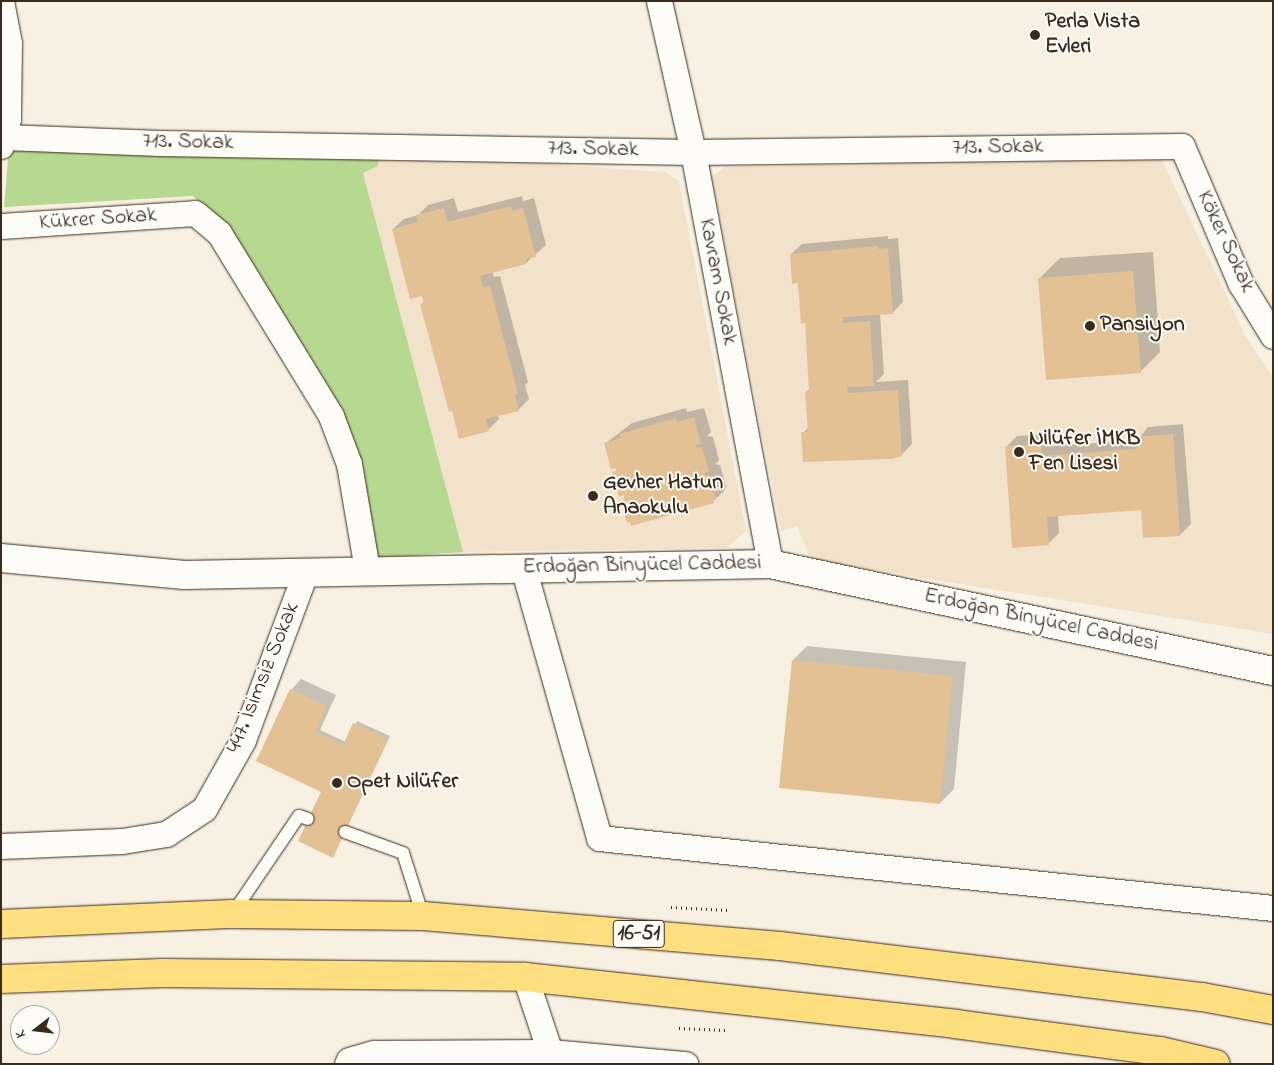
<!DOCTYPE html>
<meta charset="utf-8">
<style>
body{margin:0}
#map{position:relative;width:1274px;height:1065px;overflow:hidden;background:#f8f0e3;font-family:"Indie Flower",sans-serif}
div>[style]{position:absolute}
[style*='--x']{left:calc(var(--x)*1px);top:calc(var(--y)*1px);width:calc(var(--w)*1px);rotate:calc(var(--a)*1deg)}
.built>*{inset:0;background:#f2e2cc}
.green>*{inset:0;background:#b7d891}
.shadow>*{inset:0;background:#0003}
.building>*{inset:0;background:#e3c195}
.path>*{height:3px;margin-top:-1.5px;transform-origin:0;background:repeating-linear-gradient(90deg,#3b2a1e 0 1px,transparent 0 5px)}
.roads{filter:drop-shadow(0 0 1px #3b2a1e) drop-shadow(0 0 1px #3b2a1e)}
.lane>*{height:12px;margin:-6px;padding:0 6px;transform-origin:6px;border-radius:6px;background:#fdfcf7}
.street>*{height:25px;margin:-12.5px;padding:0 12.5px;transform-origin:12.5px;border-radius:12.5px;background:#fdfcf7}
.secondary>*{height:28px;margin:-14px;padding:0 14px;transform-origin:14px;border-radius:14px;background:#fdfcf7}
.primary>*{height:28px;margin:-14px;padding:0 14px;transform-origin:14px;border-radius:14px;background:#fedf80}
.dots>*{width:14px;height:14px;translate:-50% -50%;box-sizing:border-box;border:2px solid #fdfcf7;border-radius:50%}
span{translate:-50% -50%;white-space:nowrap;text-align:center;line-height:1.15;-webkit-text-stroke:4px #fdfcf7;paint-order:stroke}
.shield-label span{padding:1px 4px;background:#fdfcf7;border:1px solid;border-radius:4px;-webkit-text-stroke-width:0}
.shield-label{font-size:21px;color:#3b2a1e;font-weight:700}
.poi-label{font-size:22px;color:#3b2a1e;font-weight:700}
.left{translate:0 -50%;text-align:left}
.street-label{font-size:22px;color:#3b2a1e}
.frame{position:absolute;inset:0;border:2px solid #3b2a1e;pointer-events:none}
.north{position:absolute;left:10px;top:1005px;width:50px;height:50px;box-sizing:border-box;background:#fdfcf7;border:1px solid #afa8a0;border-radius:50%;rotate:254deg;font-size:14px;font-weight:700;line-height:20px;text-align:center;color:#3b2a1e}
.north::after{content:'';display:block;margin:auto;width:18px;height:22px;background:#3b2a1e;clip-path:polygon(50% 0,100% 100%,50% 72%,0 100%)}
</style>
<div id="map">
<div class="built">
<div style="clip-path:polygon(380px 153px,665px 172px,679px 181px,746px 531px,726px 548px,463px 552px,363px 173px,378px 166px)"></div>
<div style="clip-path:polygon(1161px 158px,1246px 337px,1273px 378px,1273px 634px,811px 560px,797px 526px,781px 531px,711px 178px,725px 167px)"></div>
</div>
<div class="green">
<div style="clip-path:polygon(9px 148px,380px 153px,378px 166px,363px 173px,463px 552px,376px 558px,351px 447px,219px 224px,193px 196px,4px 207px)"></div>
</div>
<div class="shadow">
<div style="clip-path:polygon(522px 196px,523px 201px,534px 198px,546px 245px,526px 263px,492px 271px,494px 277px,500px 276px,528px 382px,525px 385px,529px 399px,518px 410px,498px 415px,499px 419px,488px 430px,422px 304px,424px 301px,393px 229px,404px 219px,418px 215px,428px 205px,454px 198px,458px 212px)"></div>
<div style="clip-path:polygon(888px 236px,888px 239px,898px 238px,903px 302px,892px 313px,880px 314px,884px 374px,876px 382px,908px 380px,912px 444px,901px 455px,803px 433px,809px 427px,806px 392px,811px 388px,806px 322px,791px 254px,802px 244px)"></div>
<div style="clip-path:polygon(1153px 252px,1160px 352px,1140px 372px,1040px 278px,1060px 258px)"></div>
<div style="clip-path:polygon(686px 408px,687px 412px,704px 408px,711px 432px,707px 436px,713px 437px,719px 460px,715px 464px,720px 465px,726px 486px,724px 491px,713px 501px,622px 501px,626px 496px,614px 473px,618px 469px,606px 443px,632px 423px)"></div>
<div style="clip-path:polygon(1183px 424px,1191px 524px,1180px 535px,1143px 509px,1058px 515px,1059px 533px,1048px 544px,1006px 447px,1017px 436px,1052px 434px,1053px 446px,1138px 440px,1148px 427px)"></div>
<div style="clip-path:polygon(807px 646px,966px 662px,954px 789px,940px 803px,793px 660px)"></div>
<div style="clip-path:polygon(301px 679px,336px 695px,320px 730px,346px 742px,357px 721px,390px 736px,333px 856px,322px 792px,291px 690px)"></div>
</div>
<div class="building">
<div style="clip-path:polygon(511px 206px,513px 211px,523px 208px,536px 257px,526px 259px,526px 264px,480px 276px,483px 287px,490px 286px,518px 394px,515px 395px,519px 411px,486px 419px,489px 431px,459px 439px,452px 411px,449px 412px,420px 304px,424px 303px,422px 296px,410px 299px,392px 229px,418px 222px,416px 215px,444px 208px,447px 222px)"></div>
<div style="clip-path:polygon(878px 246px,878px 249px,888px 248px,893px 314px,843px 317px,843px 323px,870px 321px,874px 386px,847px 387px,848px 393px,898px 390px,902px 456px,892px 459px,803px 462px,801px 432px,808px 432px,805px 392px,809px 392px,805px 323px,801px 324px,798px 283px,792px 284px,790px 254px)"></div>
<div style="clip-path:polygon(1133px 271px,1141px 373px,1046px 380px,1038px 278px)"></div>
<div style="clip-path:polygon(694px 417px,701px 444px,696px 445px,697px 448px,702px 447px,709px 472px,704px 473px,705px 476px,710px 475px,716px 498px,713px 499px,714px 503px,631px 526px,630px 522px,627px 523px,620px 500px,625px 499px,624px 495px,619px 497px,612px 472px,617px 471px,616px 468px,611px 469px,604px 443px,621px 438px,620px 434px,676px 418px,677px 422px)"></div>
<div style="clip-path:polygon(1173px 434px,1180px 536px,1143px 538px,1141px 510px,1047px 517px,1049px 545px,1012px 548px,1005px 446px,1041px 444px,1042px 456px,1137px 449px,1136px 437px)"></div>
<div style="clip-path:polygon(792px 660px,953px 676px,940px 804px,779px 788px)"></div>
<div style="clip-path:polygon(290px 689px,327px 706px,315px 732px,343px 745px,353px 723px,388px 740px,333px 858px,298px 841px,321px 792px,256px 761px)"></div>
</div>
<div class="path">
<div style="--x:671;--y:907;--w:58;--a:3"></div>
<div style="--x:679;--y:1028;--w:46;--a:2.5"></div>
</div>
<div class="roads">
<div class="lane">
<div style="--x:345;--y:832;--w:62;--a:19.9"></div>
<div style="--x:403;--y:853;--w:66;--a:72.4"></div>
<div style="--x:233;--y:913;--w:117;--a:-55.8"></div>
<div style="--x:299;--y:816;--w:9;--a:18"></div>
</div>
<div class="street">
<div style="--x:1;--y:1;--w:43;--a:79.2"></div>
<div style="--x:9;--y:43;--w:76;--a:90.8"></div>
<div style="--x:8;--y:119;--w:28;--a:105"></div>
<div style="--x:659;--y:1;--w:155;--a:77.3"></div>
<div style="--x:693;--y:152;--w:419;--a:79.4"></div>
<div style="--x:4;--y:137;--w:156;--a:2.2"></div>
<div style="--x:160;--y:143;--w:533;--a:0.97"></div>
<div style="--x:693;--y:152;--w:489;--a:-0.7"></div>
<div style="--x:1182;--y:146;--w:150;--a:66.9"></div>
<div style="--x:1241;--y:284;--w:61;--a:58.4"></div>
<div style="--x:1;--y:226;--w:194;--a:-3.8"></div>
<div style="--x:195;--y:213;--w:31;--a:40"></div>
<div style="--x:219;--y:233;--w:215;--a:58.5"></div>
<div style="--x:331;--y:416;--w:51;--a:69.4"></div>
<div style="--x:349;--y:464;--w:107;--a:80.3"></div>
<div style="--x:523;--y:567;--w:281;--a:74.3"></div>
<div style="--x:599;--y:838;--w:678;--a:5.93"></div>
<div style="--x:1;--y:846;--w:121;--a:-2.4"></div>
<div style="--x:122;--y:841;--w:45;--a:-9"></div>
<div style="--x:166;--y:834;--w:45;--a:-33.3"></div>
<div style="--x:204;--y:809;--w:79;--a:-60.5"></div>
<div style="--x:243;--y:740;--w:180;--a:-69.6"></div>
<div style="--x:525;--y:977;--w:79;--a:71.6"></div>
<div style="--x:347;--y:1064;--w:4;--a:-63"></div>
<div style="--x:349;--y:1060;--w:26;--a:-16"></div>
<div style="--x:374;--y:1053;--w:176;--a:-0.3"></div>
<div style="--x:550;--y:1052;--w:136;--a:5.1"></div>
</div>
<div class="secondary">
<div style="--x:1;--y:558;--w:184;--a:5.3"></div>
<div style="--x:184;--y:575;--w:586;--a:-1.08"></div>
<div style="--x:770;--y:564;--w:514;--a:12.01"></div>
</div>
<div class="primary">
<div style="--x:1;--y:924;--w:232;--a:-2.5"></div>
<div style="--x:233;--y:914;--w:190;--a:0.6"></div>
<div style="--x:423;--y:916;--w:358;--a:4.8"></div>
<div style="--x:780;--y:946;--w:425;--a:6.9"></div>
<div style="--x:1202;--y:997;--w:72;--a:10.4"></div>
<div style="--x:1;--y:979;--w:161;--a:-2.1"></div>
<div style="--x:162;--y:973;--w:363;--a:0.6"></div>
<div style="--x:525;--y:977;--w:433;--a:6.2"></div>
<div style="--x:955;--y:1024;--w:207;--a:7.5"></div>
<div style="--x:1160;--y:1051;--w:57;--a:13.1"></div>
</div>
</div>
<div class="dots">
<div style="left:1035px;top:35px;background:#3b2a1e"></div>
<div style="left:1090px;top:326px;background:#3b2a1e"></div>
<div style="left:1019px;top:452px;background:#3b2a1e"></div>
<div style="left:593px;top:496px;background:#3b2a1e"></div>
<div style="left:337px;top:783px;background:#3b2a1e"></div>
</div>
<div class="shield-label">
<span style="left:639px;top:934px">16-51</span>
</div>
<div class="poi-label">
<span class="left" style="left:1045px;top:35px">Perla Vista<br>Evleri</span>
<span class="left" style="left:1100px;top:326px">Pansiyon</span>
<span class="left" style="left:1029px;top:452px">Nilüfer İMKB<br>Fen Lisesi</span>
<span class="left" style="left:603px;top:496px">Gevher Hatun<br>Anaokulu</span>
<span class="left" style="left:347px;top:783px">Opet Nilüfer</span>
</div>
<div class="street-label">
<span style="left:188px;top:143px;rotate:1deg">713. Sokak</span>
<span style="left:998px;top:148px;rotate:-1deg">713. Sokak</span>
<span style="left:593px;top:150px;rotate:1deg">713. Sokak</span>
<span style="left:98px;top:220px;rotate:-4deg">Kükrer Sokak</span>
<span style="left:1225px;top:242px;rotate:65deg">Köker Sokak</span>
<span style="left:717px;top:282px;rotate:79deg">Kavram Sokak</span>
<span style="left:642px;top:566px;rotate:-1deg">Erdoğan Binyücel Caddesi</span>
<span style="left:1041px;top:621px;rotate:12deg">Erdoğan Binyücel Caddesi</span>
<span style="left:264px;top:678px;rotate:-68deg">447. İsimsiz Sokak</span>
</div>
<div class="frame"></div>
<div class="north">K</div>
</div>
